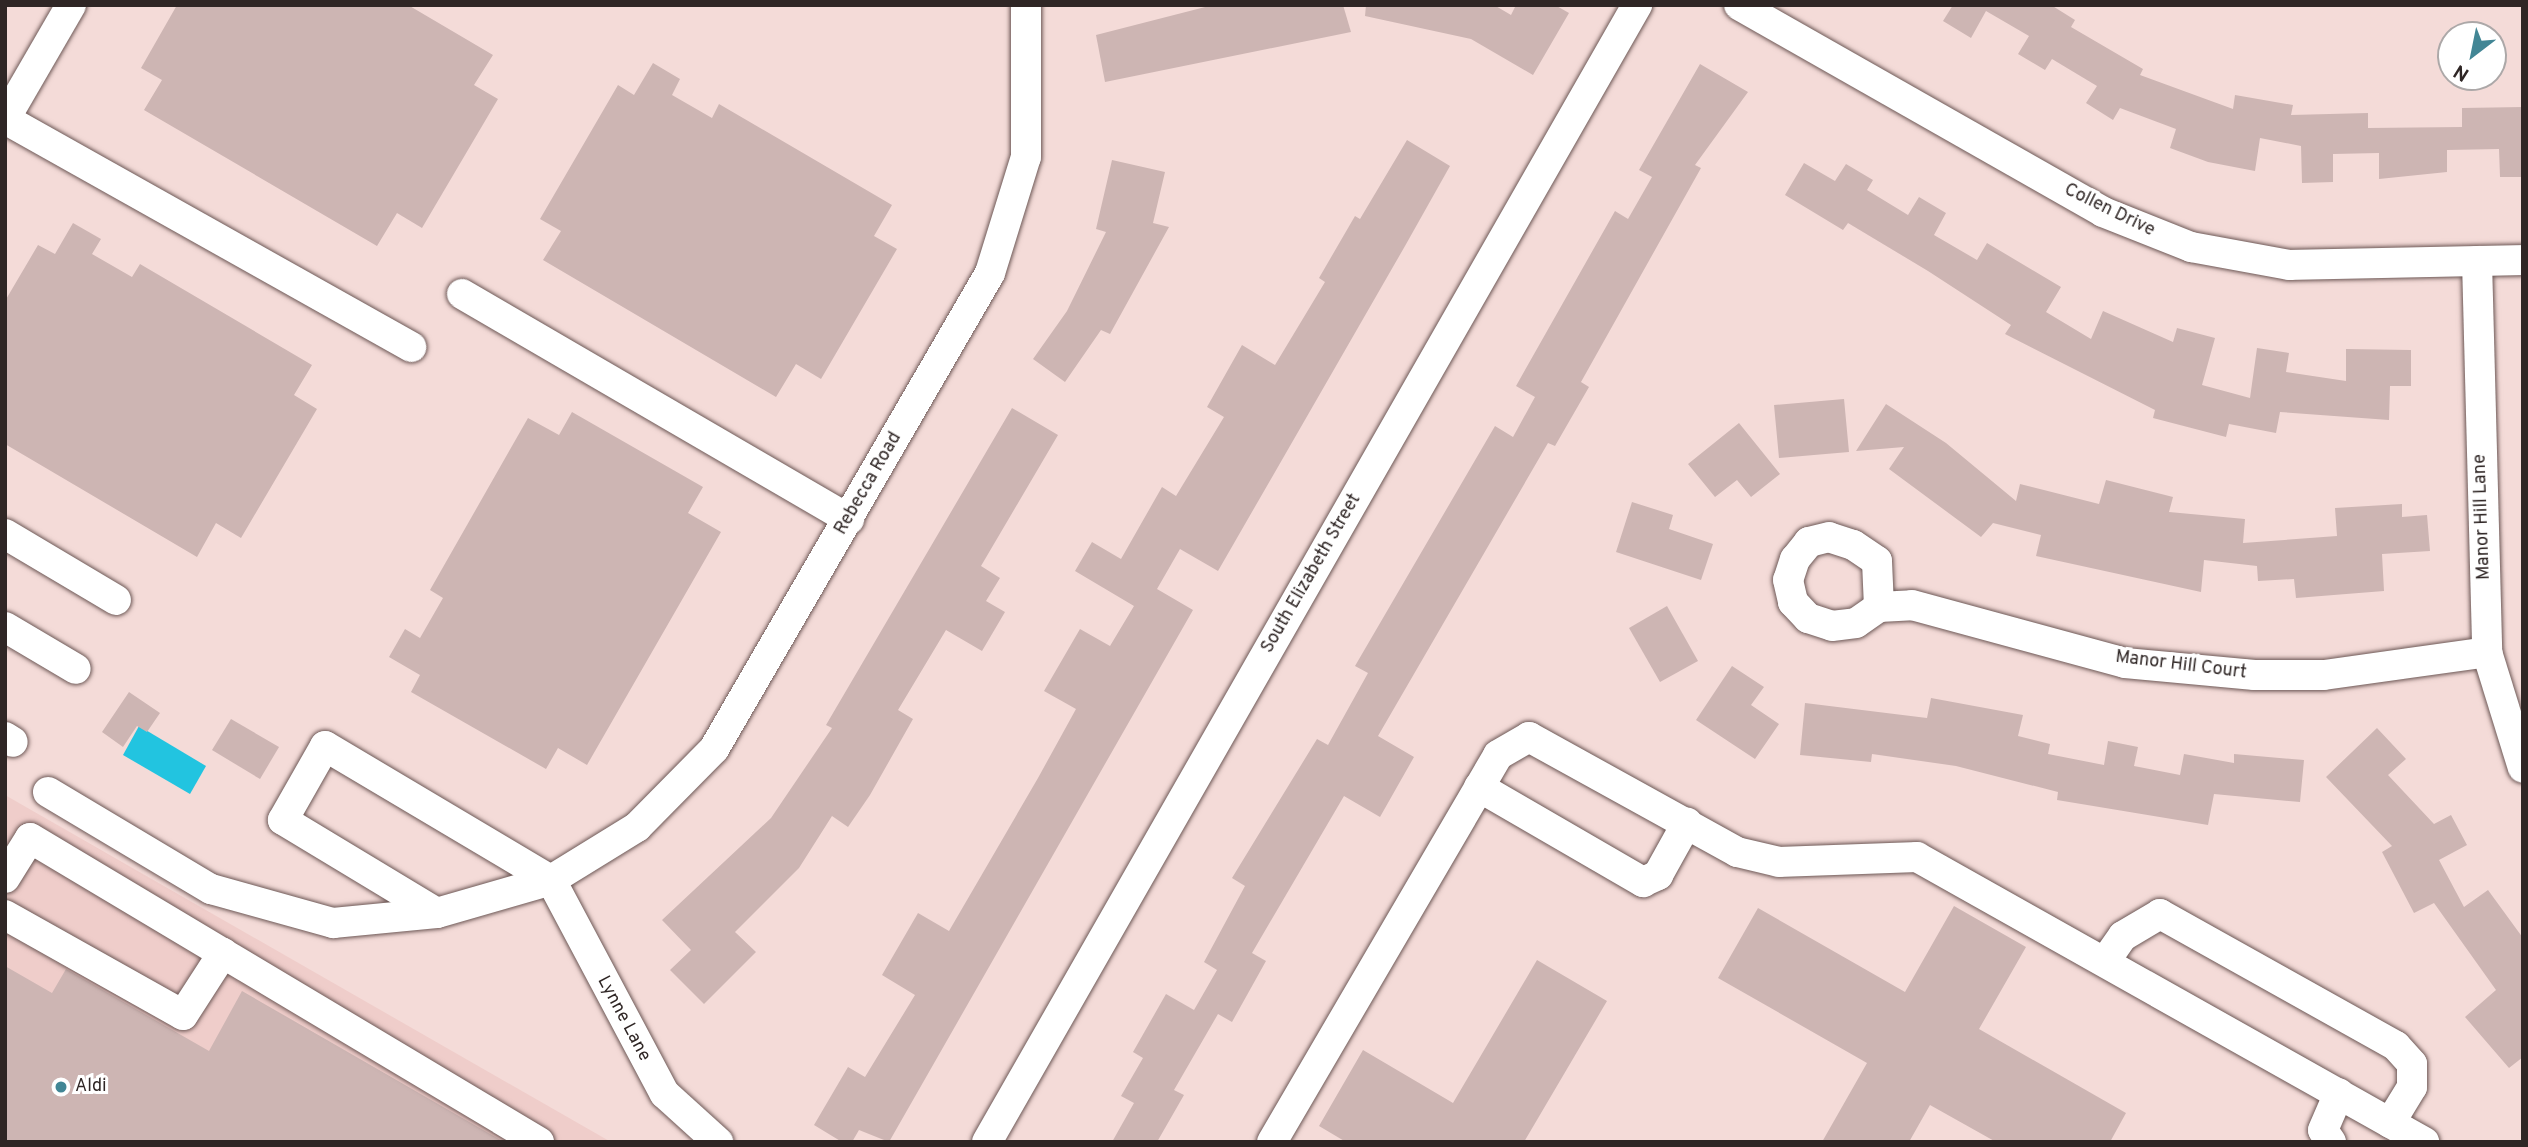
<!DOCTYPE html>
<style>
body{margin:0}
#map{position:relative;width:2528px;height:1147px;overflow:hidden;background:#f4dbd8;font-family:Overpass,sans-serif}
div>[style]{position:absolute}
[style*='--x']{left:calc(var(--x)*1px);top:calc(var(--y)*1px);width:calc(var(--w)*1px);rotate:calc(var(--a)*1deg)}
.built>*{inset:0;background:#efcdca}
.water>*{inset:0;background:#22c4e0}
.building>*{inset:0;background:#cdb5b3}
.roads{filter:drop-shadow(0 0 2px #6d5856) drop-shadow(0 0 2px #6d5856)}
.minor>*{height:30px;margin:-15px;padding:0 15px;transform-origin:15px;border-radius:15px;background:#fff}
.dots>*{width:19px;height:19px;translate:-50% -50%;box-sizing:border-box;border:4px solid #fff;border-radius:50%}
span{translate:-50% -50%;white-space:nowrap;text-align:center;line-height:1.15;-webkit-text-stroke:6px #fff;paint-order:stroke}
.street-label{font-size:18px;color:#2f2625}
.poi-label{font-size:18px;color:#2f2625}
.left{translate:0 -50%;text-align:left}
.frame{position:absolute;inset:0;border:7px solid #2f2625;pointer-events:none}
.north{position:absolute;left:2437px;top:21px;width:70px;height:70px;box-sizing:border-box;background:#fff;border:2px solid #aca8a8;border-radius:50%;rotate:212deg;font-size:19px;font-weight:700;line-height:28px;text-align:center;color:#2f2625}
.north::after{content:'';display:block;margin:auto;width:24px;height:32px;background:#428695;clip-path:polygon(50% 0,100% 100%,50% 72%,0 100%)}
</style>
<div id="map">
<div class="built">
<div style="clip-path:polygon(5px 795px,611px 1142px,5px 1142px)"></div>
</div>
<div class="water">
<div style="clip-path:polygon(139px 726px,206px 766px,190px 794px,123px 755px)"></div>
</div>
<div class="building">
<div style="clip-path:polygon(177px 5px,408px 5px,493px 55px,474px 85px,498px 99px,422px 228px,397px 213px,377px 246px,144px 110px,162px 80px,141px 68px)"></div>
<div style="clip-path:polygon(1213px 5px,1343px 5px,1351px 32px,1105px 82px,1096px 35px)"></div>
<div style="clip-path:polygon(1366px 5px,1494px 5px,1511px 15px,1516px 5px,1555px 5px,1569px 13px,1533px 75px,1471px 39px,1365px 16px)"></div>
<div style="clip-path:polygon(1953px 5px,2051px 5px,2075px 20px,2071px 27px,2143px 69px,2140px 75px,2233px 109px,2235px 95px,2293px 105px,2291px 115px,2368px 113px,2368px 128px,2462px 127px,2462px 108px,2523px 107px,2523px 177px,2500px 177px,2499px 149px,2447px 150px,2447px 172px,2379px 179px,2379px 153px,2333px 154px,2333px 182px,2302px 183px,2301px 146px,2260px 138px,2255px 171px,2208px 162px,2170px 148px,2176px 129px,2120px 108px,2113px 120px,2086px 103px,2097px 86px,2052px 59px,2045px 70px,2018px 54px,2029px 36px,1986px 11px,1971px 38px,1943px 21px)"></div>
<div style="clip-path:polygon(653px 63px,680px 79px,672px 95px,712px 118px,719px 104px,892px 205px,874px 236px,897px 249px,821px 379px,796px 364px,776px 397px,543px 260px,561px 231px,540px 219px,618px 85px,634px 95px)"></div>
<div style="clip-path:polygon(1700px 64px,1748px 92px,1695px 165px,1701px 168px,1581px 382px,1589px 387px,1555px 446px,1548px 443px,1378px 736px,1414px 757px,1380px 817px,1344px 796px,1252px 953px,1266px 961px,1232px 1022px,1218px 1014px,1174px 1090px,1184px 1095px,1157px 1142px,1112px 1142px,1134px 1103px,1121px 1096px,1143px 1058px,1133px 1052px,1166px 994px,1194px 1010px,1217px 970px,1204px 962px,1245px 886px,1232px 878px,1317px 739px,1328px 745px,1368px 673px,1355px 666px,1495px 426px,1513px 437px,1535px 397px,1516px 386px,1615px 211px,1628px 219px,1652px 177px,1639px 170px)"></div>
<div style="clip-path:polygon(1407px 140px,1450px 166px,1405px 246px,1218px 571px,1180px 549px,1157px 589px,1193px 610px,889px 1142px,859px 1130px,852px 1142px,842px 1142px,814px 1125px,848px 1067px,865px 1077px,915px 995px,882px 975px,918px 913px,949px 931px,1038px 778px,1076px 709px,1044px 691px,1080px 629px,1110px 646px,1134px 606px,1075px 571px,1092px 542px,1121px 559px,1162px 487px,1176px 496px,1224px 417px,1207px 407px,1242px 345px,1275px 365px,1325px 282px,1319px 278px,1355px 216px,1360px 219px)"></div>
<div style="clip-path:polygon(1112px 160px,1165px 172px,1153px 223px,1169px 227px,1110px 334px,1101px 330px,1065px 382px,1033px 359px,1067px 311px,1106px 232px,1096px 229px)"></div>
<div style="clip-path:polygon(1804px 163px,1835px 181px,1846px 164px,1873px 180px,1867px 190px,1908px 215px,1919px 197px,1946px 213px,1934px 235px,1977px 260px,1987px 243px,2061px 287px,2046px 312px,2091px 339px,2103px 311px,2173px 342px,2177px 328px,2215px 338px,2202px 385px,2250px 398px,2257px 348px,2289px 353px,2286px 372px,2346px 381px,2346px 349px,2411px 350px,2411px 386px,2390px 386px,2389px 420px,2280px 412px,2276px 433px,2229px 424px,2226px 437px,2153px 418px,2155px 410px,2005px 334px,2011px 325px,1928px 271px,1848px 223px,1843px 230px,1785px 195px)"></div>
<div style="clip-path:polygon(73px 223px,101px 239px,92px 254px,132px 277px,140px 264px,312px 365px,294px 395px,317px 409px,241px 538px,216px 523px,197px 557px,5px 444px,5px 301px,38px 245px,55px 254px)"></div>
<div style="clip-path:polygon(1844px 399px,1849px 452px,1779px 458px,1774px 405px)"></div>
<div style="clip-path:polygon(1886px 404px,1946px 443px,2016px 501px,2020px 484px,2099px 504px,2106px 480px,2173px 497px,2169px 512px,2245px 519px,2243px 543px,2337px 536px,2335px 508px,2402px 504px,2402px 517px,2427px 515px,2430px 551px,2382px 554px,2384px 591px,2296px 598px,2294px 579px,2258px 581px,2257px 566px,2204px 560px,2201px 592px,2036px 556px,2041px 535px,1993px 523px,1981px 537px,1889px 469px,1904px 447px,1856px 451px)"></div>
<div style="clip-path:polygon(1012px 408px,1058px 435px,981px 566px,1000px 578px,986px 601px,1005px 612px,982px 651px,946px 630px,898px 710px,913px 719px,870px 795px,848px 827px,832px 816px,799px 868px,735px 932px,756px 952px,704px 1004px,670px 970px,691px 950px,662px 920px,771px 818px,832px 728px,826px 725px)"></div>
<div style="clip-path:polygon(572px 412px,703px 487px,688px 513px,721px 532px,587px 765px,558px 748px,546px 769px,411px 692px,420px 675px,389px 657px,405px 629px,420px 638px,443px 598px,430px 590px,528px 418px,559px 435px)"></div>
<div style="clip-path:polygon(1739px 423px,1780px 474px,1751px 497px,1737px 480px,1715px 497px,1688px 464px)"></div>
<div style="clip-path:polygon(1632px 502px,1673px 515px,1669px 529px,1713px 544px,1701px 580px,1616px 552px)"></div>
<div style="clip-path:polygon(1667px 606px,1698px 661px,1660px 682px,1629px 628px)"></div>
<div style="clip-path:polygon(1732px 666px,1764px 687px,1751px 705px,1779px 724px,1755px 759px,1696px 720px)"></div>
<div style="clip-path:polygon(129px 692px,160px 713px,147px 732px,137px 726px,123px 747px,102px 732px)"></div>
<div style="clip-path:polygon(1931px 698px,2023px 715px,2018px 736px,2050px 744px,2048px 754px,2104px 765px,2108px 741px,2138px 747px,2134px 766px,2180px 775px,2184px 754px,2234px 763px,2234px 754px,2304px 760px,2300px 802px,2214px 794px,2208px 825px,2057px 800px,2058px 792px,1956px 766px,1872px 754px,1871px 762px,1800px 755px,1805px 703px,1927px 718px)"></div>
<div style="clip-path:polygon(231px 719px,279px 747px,260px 779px,212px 750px)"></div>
<div style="clip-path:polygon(2377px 728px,2406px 759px,2388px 775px,2434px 824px,2451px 815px,2467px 845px,2439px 860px,2464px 907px,2488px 890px,2523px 938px,2523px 1057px,2509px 1068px,2465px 1017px,2496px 990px,2434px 903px,2414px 913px,2382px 852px,2392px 846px,2326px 777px)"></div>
<div style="clip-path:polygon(1954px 906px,2026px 947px,1979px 1029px,2126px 1113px,2110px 1142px,1996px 1142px,1930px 1105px,1909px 1142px,1822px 1142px,1867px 1063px,1718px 978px,1758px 908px,1905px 992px)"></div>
<div style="clip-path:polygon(1537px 960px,1607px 1001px,1524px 1142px,1346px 1142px,1319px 1126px,1363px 1050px,1453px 1103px)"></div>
<div style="clip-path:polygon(5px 966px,52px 993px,66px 969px,209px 1051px,242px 991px,504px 1142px,5px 1142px)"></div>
</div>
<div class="roads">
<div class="minor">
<div style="--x:1739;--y:5;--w:419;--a:29.6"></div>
<div style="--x:2103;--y:212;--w:95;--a:21.7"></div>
<div style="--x:2191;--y:247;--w:100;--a:10.4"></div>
<div style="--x:2289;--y:265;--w:234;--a:-1.2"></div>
<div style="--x:5;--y:119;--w:466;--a:29.3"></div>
<div style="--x:5;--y:119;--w:132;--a:-59.9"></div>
<div style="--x:2477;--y:261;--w:391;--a:88.5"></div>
<div style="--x:2487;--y:652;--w:121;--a:72.8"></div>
<div style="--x:462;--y:294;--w:448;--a:30.2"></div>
<div style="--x:5;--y:534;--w:129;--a:30.7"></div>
<div style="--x:1879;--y:607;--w:46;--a:-92.5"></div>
<div style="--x:1877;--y:561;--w:29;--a:-146"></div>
<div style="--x:1853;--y:545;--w:25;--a:-162"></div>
<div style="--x:1829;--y:537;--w:21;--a:166"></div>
<div style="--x:1809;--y:542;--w:22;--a:129"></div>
<div style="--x:1795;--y:559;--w:22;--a:108"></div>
<div style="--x:1788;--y:580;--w:23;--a:77"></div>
<div style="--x:1793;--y:602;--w:22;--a:47"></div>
<div style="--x:1808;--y:618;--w:25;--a:18"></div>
<div style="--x:1832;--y:626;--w:24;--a:-7"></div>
<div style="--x:1856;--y:623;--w:28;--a:-35"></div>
<div style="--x:1879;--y:607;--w:33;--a:-3"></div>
<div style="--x:1912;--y:605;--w:221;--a:15.2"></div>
<div style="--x:2125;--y:663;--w:130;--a:5.3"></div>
<div style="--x:2254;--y:675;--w:70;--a:0"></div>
<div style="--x:2324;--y:675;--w:165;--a:-8"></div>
<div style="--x:5;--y:627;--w:82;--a:30.6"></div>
<div style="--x:5;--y:737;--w:9;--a:32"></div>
<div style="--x:1479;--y:787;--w:190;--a:30.1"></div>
<div style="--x:1643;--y:882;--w:17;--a:-25"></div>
<div style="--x:1658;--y:875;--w:60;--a:-60.9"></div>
<div style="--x:48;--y:792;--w:190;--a:30.8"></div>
<div style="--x:211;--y:889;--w:127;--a:15.6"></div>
<div style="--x:333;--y:923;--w:104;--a:-5.5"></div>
<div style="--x:437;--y:913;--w:119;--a:-16.1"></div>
<div style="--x:551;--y:880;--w:101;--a:-31.6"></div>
<div style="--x:637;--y:827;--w:110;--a:-45.4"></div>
<div style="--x:714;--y:749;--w:550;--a:-59.89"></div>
<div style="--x:990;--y:273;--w:121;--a:-72.8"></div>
<div style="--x:1026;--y:157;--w:152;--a:-90"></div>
<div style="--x:5;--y:878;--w:47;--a:-58"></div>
<div style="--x:30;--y:838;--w:593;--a:30.85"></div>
<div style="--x:551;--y:880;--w:242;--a:62"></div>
<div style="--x:665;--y:1094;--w:72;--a:42.2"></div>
<div style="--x:437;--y:913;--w:180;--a:-148.9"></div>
<div style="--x:283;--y:820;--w:85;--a:-60.4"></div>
<div style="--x:325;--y:746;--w:263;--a:30.7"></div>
<div style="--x:5;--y:915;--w:204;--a:29.3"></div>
<div style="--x:183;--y:1015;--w:74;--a:-57.2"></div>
<div style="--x:2106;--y:960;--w:29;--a:-55"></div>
<div style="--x:2123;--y:936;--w:43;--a:-30.7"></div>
<div style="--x:2160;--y:914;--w:270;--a:29.2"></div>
<div style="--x:2396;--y:1046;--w:24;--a:48"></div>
<div style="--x:2412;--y:1064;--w:23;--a:90"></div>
<div style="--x:2412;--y:1087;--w:42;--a:121.4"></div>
<div style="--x:987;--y:1142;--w:1310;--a:-60.24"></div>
<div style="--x:1272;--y:1142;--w:448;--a:-59.7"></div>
<div style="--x:1498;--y:755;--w:36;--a:-30"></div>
<div style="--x:1529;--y:737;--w:238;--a:28.9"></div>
<div style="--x:1737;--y:852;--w:43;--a:13.4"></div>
<div style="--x:1779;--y:862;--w:138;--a:-2.1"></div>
<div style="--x:1917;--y:857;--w:582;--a:29.34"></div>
<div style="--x:2331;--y:1142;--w:14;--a:-124"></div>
<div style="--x:2323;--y:1130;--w:40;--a:-66.6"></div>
</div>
</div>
<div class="dots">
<div style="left:61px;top:1087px;background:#428695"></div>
</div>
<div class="street-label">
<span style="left:2109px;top:211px;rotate:26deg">Collen Drive</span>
<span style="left:869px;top:484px;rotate:-60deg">Rebecca Road</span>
<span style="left:2483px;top:517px;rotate:-92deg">Manor Hill Lane</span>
<span style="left:1312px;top:574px;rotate:-60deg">South Elizabeth Street</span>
<span style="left:2181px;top:666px;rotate:7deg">Manor Hill Court</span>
<span style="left:623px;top:1019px;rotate:62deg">Lynne Lane</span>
</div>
<div class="poi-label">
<span class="left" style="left:75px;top:1087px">Aldi</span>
</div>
<div class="frame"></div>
<div class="north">N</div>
</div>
